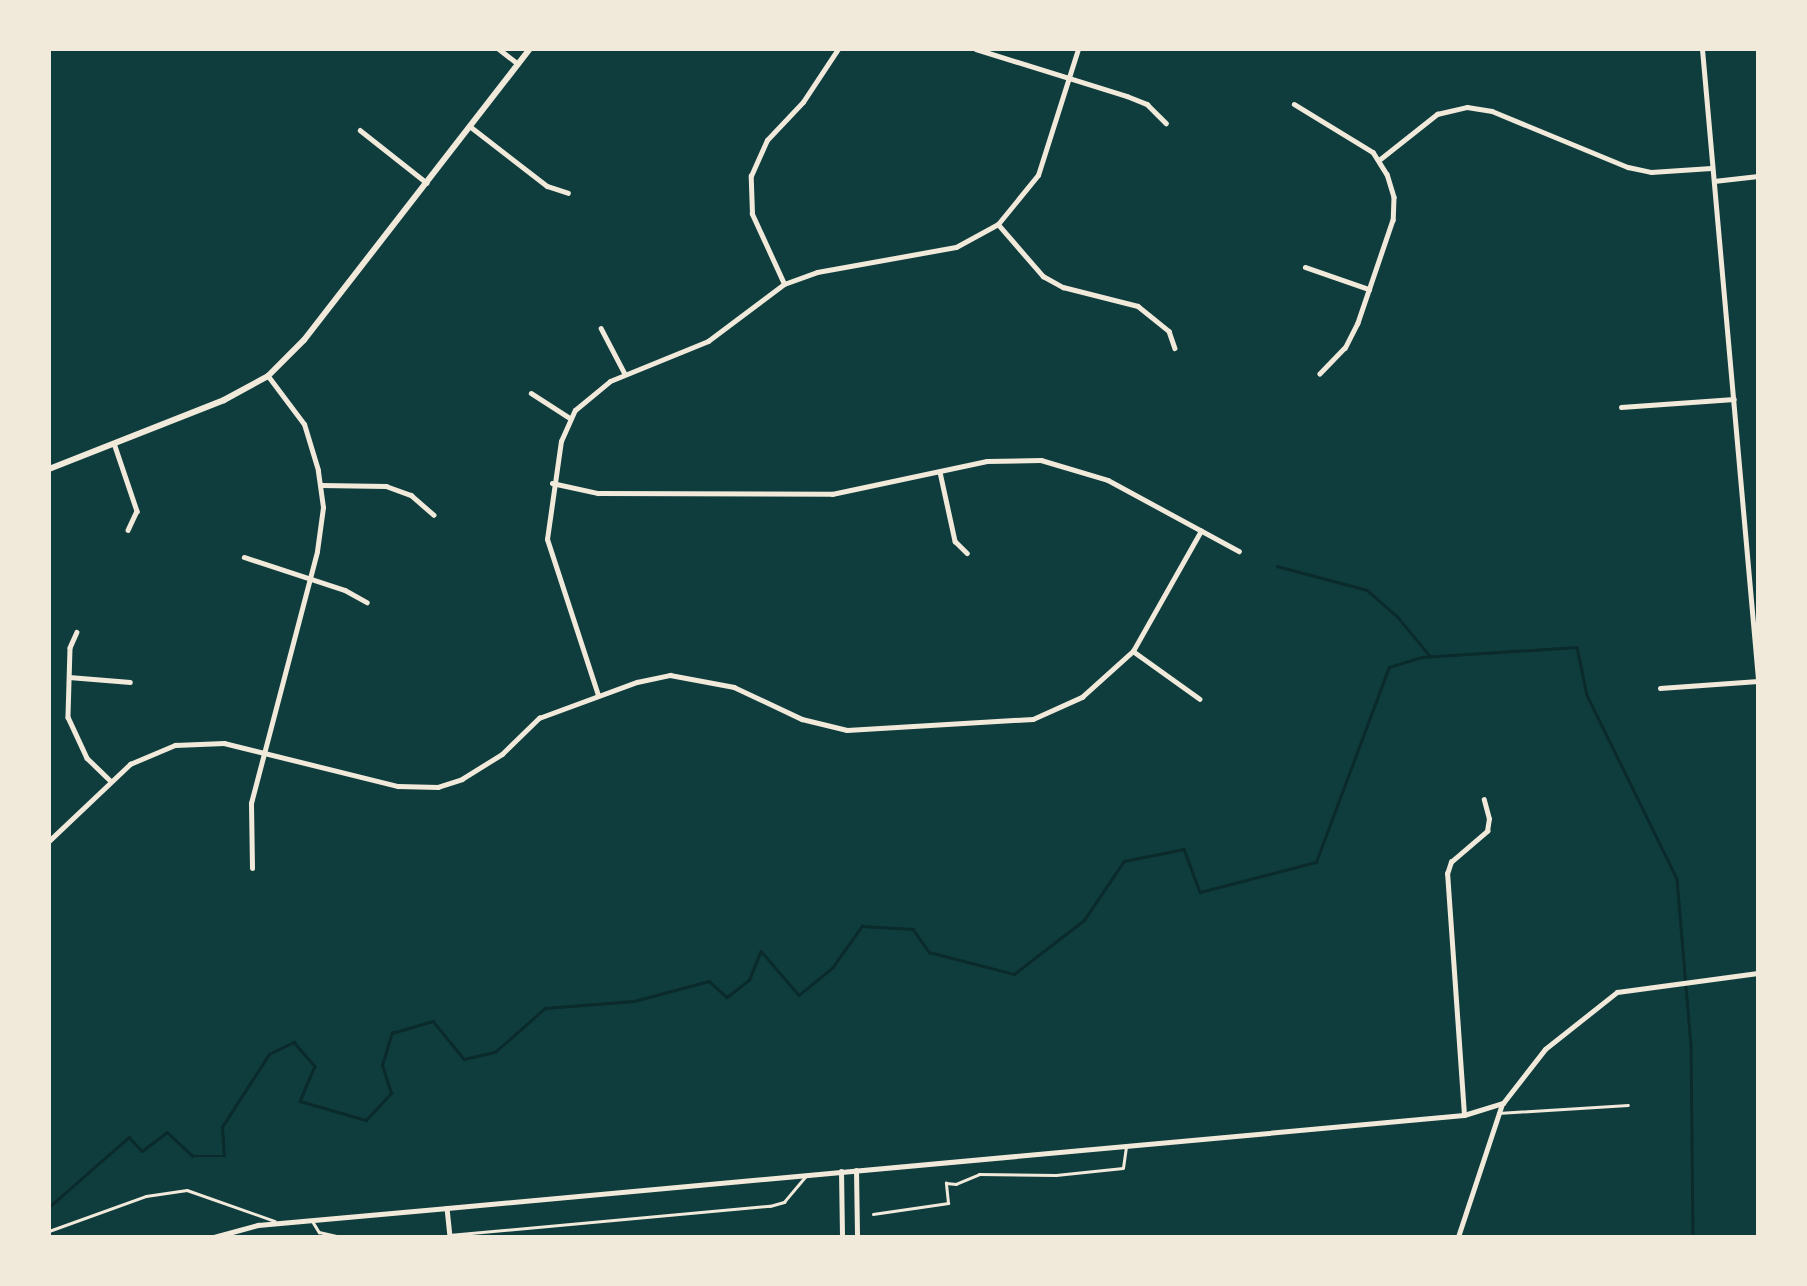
<!DOCTYPE html>
<style>
body{margin:0}
#map{position:relative;width:1807px;height:1286px;overflow:hidden;background:#0f3d3e;font-family:"Archivo Narrow",sans-serif}
div>[style]{position:absolute}
[style*='--x']{left:calc(var(--x)*1px);top:calc(var(--y)*1px);width:calc(var(--w)*1px);rotate:calc(var(--a)*1deg)}
.stream>*{height:2.5px;margin:-1.25px;padding:0 1.25px;transform-origin:1.25px;border-radius:1.25px;background:#0a2a2b}
.service>*{height:2.5px;margin:-1.25px;padding:0 1.25px;transform-origin:1.25px;border-radius:1.25px;background:#f1e9da}
.minor>*{height:4.5px;margin:-2.25px;padding:0 2.25px;transform-origin:2.25px;border-radius:2.25px;background:#f1e9da}
.tertiary>*{height:5px;margin:-2.5px;padding:0 2.5px;transform-origin:2.5px;border-radius:2.5px;background:#f1e9da}
.secondary>*{height:6px;margin:-3px;padding:0 3px;transform-origin:3px;border-radius:3px;background:#f1e9da}
span{translate:-50% -50%;white-space:nowrap;text-align:center;line-height:1.15;-webkit-text-stroke:7px #f1e9da;paint-order:stroke}
.frame{position:absolute;inset:0;border:51px solid #f1e9da;pointer-events:none}
</style>
<div id="map">
<div class="stream">
<div style="--x:1277;--y:566;--w:93;--a:14.9"></div>
<div style="--x:1367;--y:590;--w:40;--a:41"></div>
<div style="--x:1397;--y:616;--w:52;--a:50.5"></div>
<div style="--x:49;--y:1207;--w:106;--a:-41.2"></div>
<div style="--x:129;--y:1137;--w:19;--a:47"></div>
<div style="--x:142;--y:1151;--w:31;--a:-37"></div>
<div style="--x:167;--y:1132;--w:35;--a:43"></div>
<div style="--x:193;--y:1156;--w:31;--a:0"></div>
<div style="--x:224;--y:1156;--w:29;--a:-94"></div>
<div style="--x:222;--y:1127;--w:87;--a:-57.2"></div>
<div style="--x:269;--y:1054;--w:28;--a:-26"></div>
<div style="--x:294;--y:1042;--w:32;--a:49"></div>
<div style="--x:315;--y:1066;--w:38;--a:113"></div>
<div style="--x:300;--y:1101;--w:69;--a:16.1"></div>
<div style="--x:366;--y:1120;--w:37;--a:-47"></div>
<div style="--x:391;--y:1093;--w:29;--a:-108"></div>
<div style="--x:382;--y:1065;--w:34;--a:-73"></div>
<div style="--x:392;--y:1033;--w:43;--a:-16.3"></div>
<div style="--x:433;--y:1021;--w:49;--a:50.8"></div>
<div style="--x:464;--y:1059;--w:32;--a:-13"></div>
<div style="--x:495;--y:1052;--w:67;--a:-41.3"></div>
<div style="--x:545;--y:1008;--w:89;--a:-4.5"></div>
<div style="--x:634;--y:1001;--w:78;--a:-14.9"></div>
<div style="--x:709;--y:981;--w:24;--a:42"></div>
<div style="--x:727;--y:997;--w:28;--a:-38"></div>
<div style="--x:749;--y:980;--w:31;--a:-68"></div>
<div style="--x:761;--y:951;--w:58;--a:49.2"></div>
<div style="--x:799;--y:995;--w:43;--a:-39.3"></div>
<div style="--x:832;--y:968;--w:52;--a:-54.5"></div>
<div style="--x:862;--y:926;--w:51;--a:3.4"></div>
<div style="--x:913;--y:929;--w:28;--a:55"></div>
<div style="--x:929;--y:952;--w:88;--a:14.5"></div>
<div style="--x:1014;--y:974;--w:88;--a:-37.6"></div>
<div style="--x:1084;--y:920;--w:71;--a:-55.9"></div>
<div style="--x:1124;--y:861;--w:61;--a:-11.3"></div>
<div style="--x:1184;--y:849;--w:46;--a:69.6"></div>
<div style="--x:1200;--y:892;--w:120;--a:-14.5"></div>
<div style="--x:1316;--y:862;--w:208;--a:-69.5"></div>
<div style="--x:1389;--y:667;--w:34;--a:-17"></div>
<div style="--x:1422;--y:657;--w:155;--a:-3.7"></div>
<div style="--x:1577;--y:647;--w:49;--a:78.2"></div>
<div style="--x:1587;--y:695;--w:205;--a:63.9"></div>
<div style="--x:1677;--y:879;--w:167;--a:85.2"></div>
<div style="--x:1691;--y:1045;--w:192;--a:89.4"></div>
</div>
<div class="service">
<div style="--x:1498;--y:1113;--w:130;--a:-3.5"></div>
<div style="--x:873;--y:1214;--w:76;--a:-8.3"></div>
<div style="--x:948;--y:1203;--w:20;--a:-96"></div>
<div style="--x:946;--y:1183;--w:10;--a:6"></div>
<div style="--x:956;--y:1184;--w:25;--a:-23"></div>
<div style="--x:979;--y:1174;--w:77;--a:0.7"></div>
<div style="--x:1056;--y:1175;--w:67;--a:-6"></div>
<div style="--x:1123;--y:1168;--w:22;--a:-82"></div>
<div style="--x:313;--y:1222;--w:12;--a:59"></div>
<div style="--x:319;--y:1232;--w:22;--a:13"></div>
<div style="--x:49;--y:1231;--w:103;--a:-19.8"></div>
<div style="--x:146;--y:1196;--w:41;--a:-8.3"></div>
<div style="--x:187;--y:1190;--w:93;--a:19.4"></div>
<div style="--x:449;--y:1235;--w:322;--a:-5.2"></div>
<div style="--x:770;--y:1206;--w:15;--a:-16"></div>
<div style="--x:784;--y:1202;--w:34;--a:-50"></div>
</div>
<div class="minor">
<div style="--x:499;--y:49;--w:24;--a:38"></div>
<div style="--x:976;--y:49;--w:158;--a:17.3"></div>
<div style="--x:1127;--y:96;--w:22;--a:22"></div>
<div style="--x:1147;--y:104;--w:27;--a:45"></div>
<div style="--x:1294;--y:104;--w:92;--a:31.3"></div>
<div style="--x:1373;--y:152;--w:26;--a:58"></div>
<div style="--x:1387;--y:174;--w:24;--a:73"></div>
<div style="--x:1394;--y:197;--w:23;--a:92"></div>
<div style="--x:1393;--y:220;--w:109;--a:108.8"></div>
<div style="--x:1358;--y:323;--w:28;--a:117"></div>
<div style="--x:1345;--y:348;--w:36;--a:134"></div>
<div style="--x:471;--y:127;--w:96;--a:37.8"></div>
<div style="--x:547;--y:186;--w:22;--a:18"></div>
<div style="--x:360;--y:130;--w:85;--a:38.3"></div>
<div style="--x:1379;--y:160;--w:74;--a:-38.4"></div>
<div style="--x:1437;--y:114;--w:31;--a:-13"></div>
<div style="--x:1467;--y:107;--w:25;--a:9"></div>
<div style="--x:1492;--y:111;--w:147;--a:22.4"></div>
<div style="--x:1628;--y:167;--w:24;--a:12"></div>
<div style="--x:1651;--y:172;--w:60;--a:-3.8"></div>
<div style="--x:1714;--y:181;--w:44;--a:-6.5"></div>
<div style="--x:998;--y:224;--w:69;--a:49.1"></div>
<div style="--x:1043;--y:276;--w:23;--a:29"></div>
<div style="--x:1063;--y:287;--w:77;--a:14.2"></div>
<div style="--x:1138;--y:306;--w:40;--a:39"></div>
<div style="--x:1169;--y:331;--w:18;--a:71"></div>
<div style="--x:1305;--y:267;--w:68;--a:19"></div>
<div style="--x:784;--y:284;--w:77;--a:-114.6"></div>
<div style="--x:752;--y:214;--w:38;--a:-92"></div>
<div style="--x:751;--y:176;--w:39;--a:-66"></div>
<div style="--x:767;--y:140;--w:52;--a:-46.5"></div>
<div style="--x:803;--y:102;--w:64;--a:-56.6"></div>
<div style="--x:601;--y:328;--w:52;--a:62.4"></div>
<div style="--x:531;--y:393;--w:46;--a:32.7"></div>
<div style="--x:1621;--y:407;--w:113;--a:-4"></div>
<div style="--x:114;--y:443;--w:72;--a:71.3"></div>
<div style="--x:137;--y:511;--w:21;--a:115"></div>
<div style="--x:940;--y:472;--w:71;--a:77.7"></div>
<div style="--x:955;--y:541;--w:17;--a:45"></div>
<div style="--x:552;--y:483;--w:47;--a:12.3"></div>
<div style="--x:598;--y:493;--w:234;--a:0.2"></div>
<div style="--x:832;--y:494;--w:158;--a:-12"></div>
<div style="--x:987;--y:461;--w:54;--a:-1.1"></div>
<div style="--x:1041;--y:460;--w:70;--a:16.6"></div>
<div style="--x:1108;--y:480;--w:149;--a:28.5"></div>
<div style="--x:321;--y:485;--w:65;--a:0.9"></div>
<div style="--x:386;--y:486;--w:27;--a:20"></div>
<div style="--x:411;--y:495;--w:30;--a:41"></div>
<div style="--x:244;--y:557;--w:106;--a:18.1"></div>
<div style="--x:345;--y:590;--w:25;--a:29"></div>
<div style="--x:77;--y:632;--w:17;--a:114"></div>
<div style="--x:70;--y:648;--w:69;--a:91.7"></div>
<div style="--x:68;--y:717;--w:45;--a:65.1"></div>
<div style="--x:87;--y:758;--w:33;--a:44"></div>
<div style="--x:1133;--y:651;--w:82;--a:35.6"></div>
<div style="--x:69;--y:677;--w:61;--a:4.7"></div>
<div style="--x:1660;--y:688;--w:98;--a:-4.1"></div>
<div style="--x:49;--y:841;--w:112;--a:-43.5"></div>
<div style="--x:130;--y:764;--w:49;--a:-22.9"></div>
<div style="--x:175;--y:745;--w:49;--a:-2.3"></div>
<div style="--x:224;--y:743;--w:179;--a:13.9"></div>
<div style="--x:398;--y:786;--w:40;--a:1.4"></div>
<div style="--x:438;--y:787;--w:25;--a:-18"></div>
<div style="--x:462;--y:779;--w:47;--a:-32"></div>
<div style="--x:502;--y:754;--w:52;--a:-44.2"></div>
<div style="--x:539;--y:718;--w:104;--a:-20.2"></div>
<div style="--x:637;--y:682;--w:34;--a:-12"></div>
<div style="--x:670;--y:675;--w:65;--a:10.6"></div>
<div style="--x:734;--y:687;--w:75;--a:25.2"></div>
<div style="--x:802;--y:719;--w:46;--a:13.7"></div>
<div style="--x:847;--y:730;--w:186;--a:-3.4"></div>
<div style="--x:1033;--y:719;--w:54;--a:-24.2"></div>
<div style="--x:1082;--y:697;--w:69;--a:-42"></div>
<div style="--x:1133;--y:651;--w:138;--a:-60.5"></div>
<div style="--x:1464;--y:1115;--w:242;--a:-94"></div>
<div style="--x:1447;--y:874;--w:13;--a:-72"></div>
<div style="--x:1451;--y:862;--w:48;--a:-40.7"></div>
<div style="--x:1487;--y:831;--w:12;--a:-81"></div>
<div style="--x:1489;--y:819;--w:20;--a:-105"></div>
<div style="--x:214;--y:1237;--w:46;--a:-15.3"></div>
<div style="--x:258;--y:1225;--w:190;--a:-5.1"></div>
<div style="--x:447;--y:1208;--w:29;--a:84"></div>
<div style="--x:1458;--y:1237;--w:140;--a:-71.7"></div>
</div>
<div class="tertiary">
<div style="--x:1702;--y:49;--w:632;--a:84.92"></div>
<div style="--x:598;--y:695;--w:164;--a:-108.1"></div>
<div style="--x:547;--y:539;--w:99;--a:-81.9"></div>
<div style="--x:561;--y:441;--w:34;--a:-66"></div>
<div style="--x:575;--y:410;--w:45;--a:-39.6"></div>
<div style="--x:610;--y:381;--w:106;--a:-22.2"></div>
<div style="--x:708;--y:341;--w:95;--a:-36.9"></div>
<div style="--x:784;--y:284;--w:35;--a:-20"></div>
<div style="--x:817;--y:272;--w:141;--a:-10.2"></div>
<div style="--x:956;--y:247;--w:48;--a:-28.7"></div>
<div style="--x:998;--y:224;--w:63;--a:-50.8"></div>
<div style="--x:1038;--y:175;--w:132;--a:-72.4"></div>
<div style="--x:252;--y:868;--w:65;--a:-90.9"></div>
<div style="--x:251;--y:803;--w:260;--a:-75.3"></div>
<div style="--x:317;--y:551;--w:44;--a:-82.2"></div>
<div style="--x:323;--y:507;--w:37;--a:-98"></div>
<div style="--x:318;--y:470;--w:48;--a:-106.9"></div>
<div style="--x:304;--y:424;--w:60;--a:-126.9"></div>
<div style="--x:856;--y:1170;--w:67;--a:89.1"></div>
<div style="--x:841;--y:1171;--w:66;--a:89.1"></div>
<div style="--x:447;--y:1208;--w:1021;--a:-5.22"></div>
<div style="--x:1464;--y:1115;--w:41;--a:-17.1"></div>
<div style="--x:1503;--y:1103;--w:68;--a:-52.1"></div>
<div style="--x:1545;--y:1049;--w:92;--a:-38.4"></div>
<div style="--x:1617;--y:992;--w:142;--a:-7.7"></div>
</div>
<div class="secondary">
<div style="--x:49;--y:469;--w:188;--a:-21.5"></div>
<div style="--x:224;--y:400;--w:50;--a:-28.6"></div>
<div style="--x:268;--y:376;--w:51;--a:-45"></div>
<div style="--x:304;--y:340;--w:368;--a:-52.2"></div>
</div>
<div class="frame"></div>
</div>
